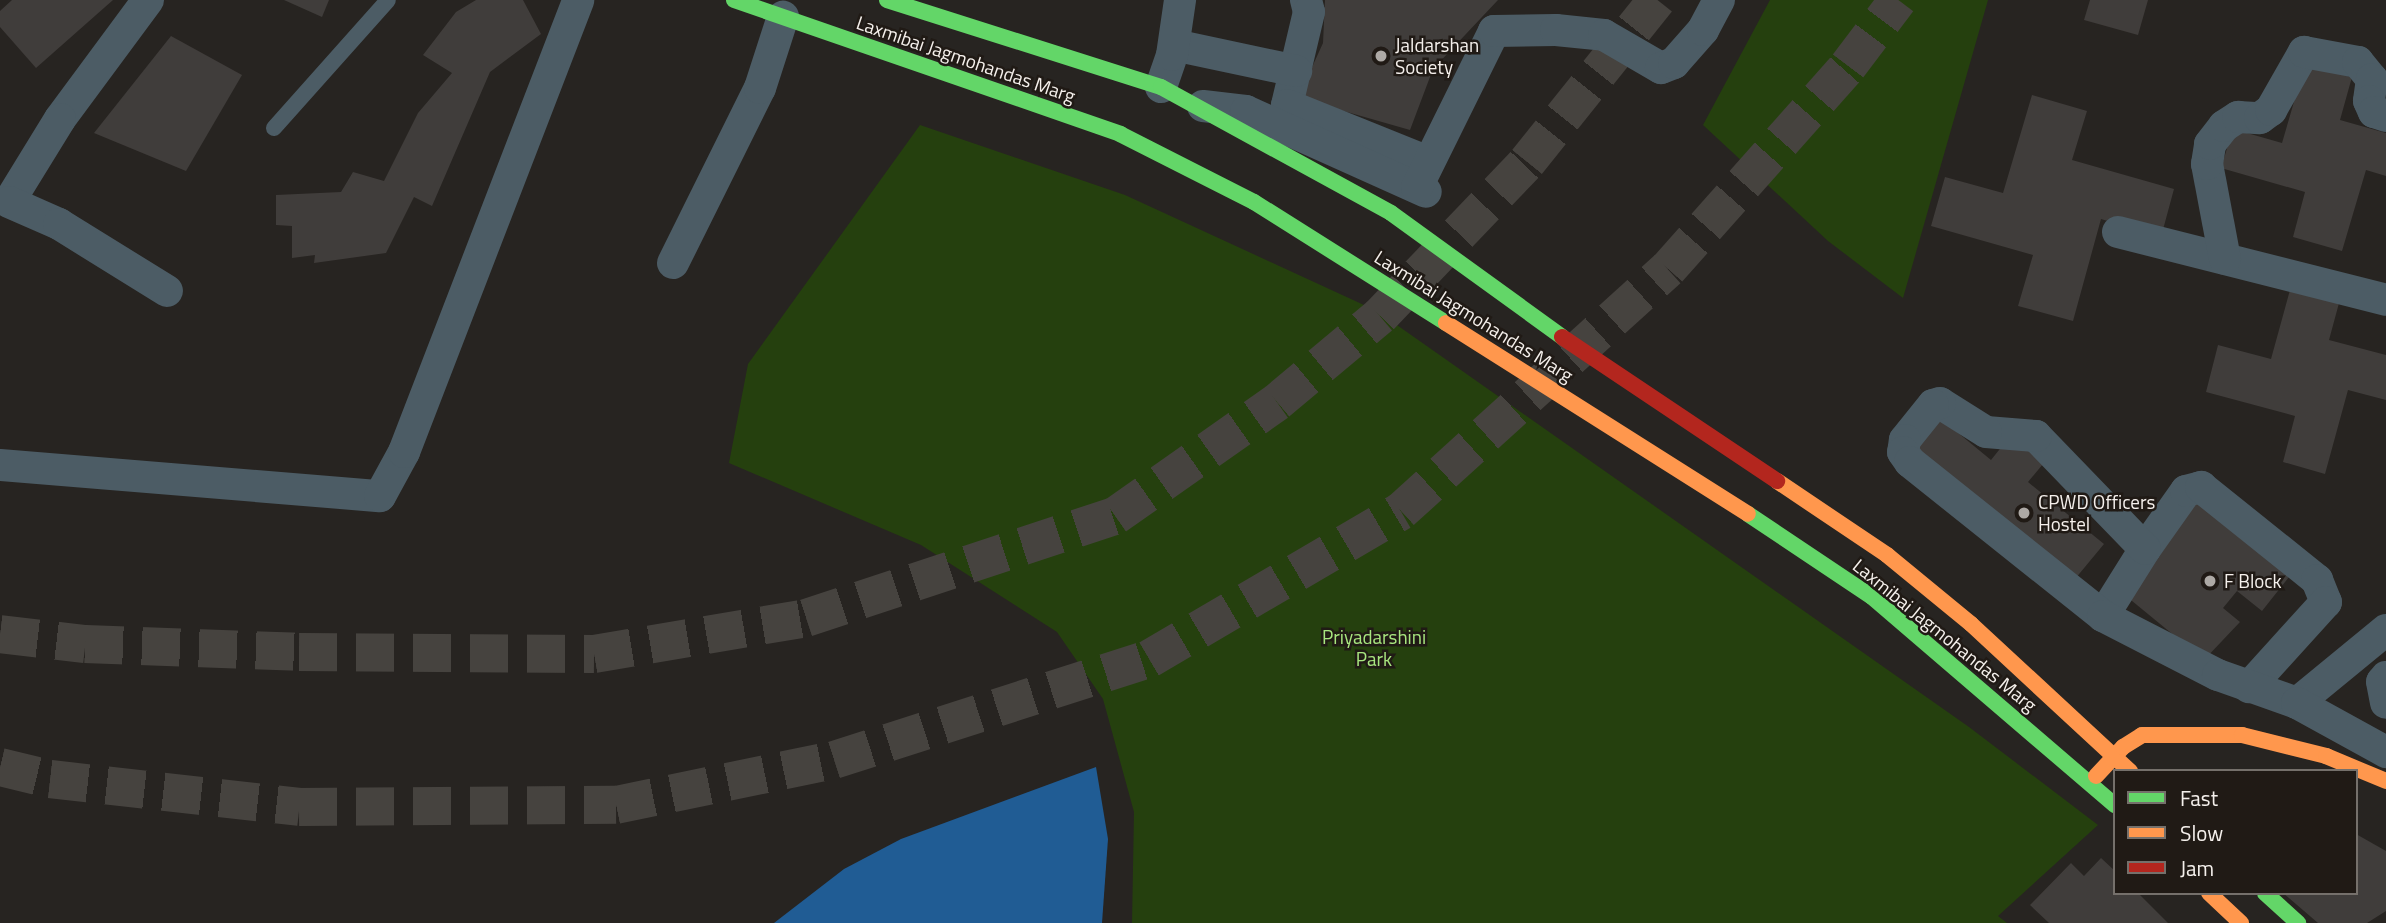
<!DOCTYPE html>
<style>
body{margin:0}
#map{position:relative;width:2386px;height:923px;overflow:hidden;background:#272421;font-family:"Titillium Web",sans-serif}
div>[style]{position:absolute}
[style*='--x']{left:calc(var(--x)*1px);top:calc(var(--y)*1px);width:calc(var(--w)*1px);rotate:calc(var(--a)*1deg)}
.green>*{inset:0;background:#25400e}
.water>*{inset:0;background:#205c94}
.building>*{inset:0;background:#403d3b}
.highway-tunnel>*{height:38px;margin-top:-19px;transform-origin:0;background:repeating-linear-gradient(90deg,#46433f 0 38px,transparent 0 57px)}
.lane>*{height:16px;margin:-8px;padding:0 8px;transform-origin:8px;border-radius:8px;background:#4c5c65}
.street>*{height:32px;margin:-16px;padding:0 16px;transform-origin:16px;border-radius:16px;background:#4c5c65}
.fast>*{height:16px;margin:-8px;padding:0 8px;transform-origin:8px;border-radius:8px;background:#63d668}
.slow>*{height:16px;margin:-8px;padding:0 8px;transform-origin:8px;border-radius:8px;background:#ff974d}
.jam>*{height:16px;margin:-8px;padding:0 8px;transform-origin:8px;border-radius:8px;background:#b3261e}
.dots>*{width:19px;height:19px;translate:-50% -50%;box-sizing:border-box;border:4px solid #201a15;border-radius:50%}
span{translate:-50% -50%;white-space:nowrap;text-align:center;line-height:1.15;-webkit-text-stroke:5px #201a15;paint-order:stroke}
.poi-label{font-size:19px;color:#f5f0ec}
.left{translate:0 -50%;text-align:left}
.street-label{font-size:19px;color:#f5f0ec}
.park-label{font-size:19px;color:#a8e67f}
.legend{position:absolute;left:2113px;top:769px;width:245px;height:126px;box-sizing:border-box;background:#201a15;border:2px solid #75706b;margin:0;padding:9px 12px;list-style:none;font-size:21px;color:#f5f0ec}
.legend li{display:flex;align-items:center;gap:14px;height:35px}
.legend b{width:35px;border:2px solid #75706b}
</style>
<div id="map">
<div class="green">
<div style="clip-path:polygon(1770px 0,1988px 0,1903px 298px,1828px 241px,1703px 125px)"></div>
<div style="clip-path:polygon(920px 125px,1125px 195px,1377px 311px,1969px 727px,2098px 825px,1998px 916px,2007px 923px,1132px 923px,1134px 812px,1103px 699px,1057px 632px,921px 545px,729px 463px,748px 364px)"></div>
</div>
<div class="water">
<div style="clip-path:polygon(1096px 767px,1108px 839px,1102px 923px,774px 923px,844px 869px,901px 839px)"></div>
</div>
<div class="building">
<div style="clip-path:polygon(12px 0,113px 0,36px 68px,0 27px,0 11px)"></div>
<div style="clip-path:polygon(284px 0,329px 0,322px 17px)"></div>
<div style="clip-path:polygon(476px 0,523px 0,541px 34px,490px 72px,432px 206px,414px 197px,386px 253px,314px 263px,315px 255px,292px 258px,292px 226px,276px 225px,276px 195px,341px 192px,353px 172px,384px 181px,418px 113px,452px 73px,423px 55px,456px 12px)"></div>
<div style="clip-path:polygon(1325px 0,1498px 0,1433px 69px,1410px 130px,1298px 98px,1323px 43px)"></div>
<div style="clip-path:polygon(2090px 0,2148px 0,2138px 35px,2084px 20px)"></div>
<div style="clip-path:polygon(171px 36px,242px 75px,186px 171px,94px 133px)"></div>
<div style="clip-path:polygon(2305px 64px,2352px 77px,2340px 120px,2386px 133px,2386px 176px,2366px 170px,2342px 251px,2293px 237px,2305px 192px,2221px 168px,2233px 129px,2282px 143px)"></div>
<div style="clip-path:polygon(2032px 95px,2087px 111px,2072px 160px,2174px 189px,2161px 237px,2101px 219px,2073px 321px,2018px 306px,2033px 255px,1931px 226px,1945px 177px,2003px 193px)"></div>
<div style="clip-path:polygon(2293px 279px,2342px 292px,2329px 340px,2386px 355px,2386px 400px,2348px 390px,2325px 474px,2283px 462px,2295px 416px,2206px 392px,2218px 345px,2271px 359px)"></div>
<div style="clip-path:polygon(1940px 418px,1991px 460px,2003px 445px,2027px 441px,2048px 458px,2028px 482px,2104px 544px,2070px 585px,1910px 454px)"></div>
<div style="clip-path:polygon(2196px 488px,2293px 572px,2262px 611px,2237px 591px,2223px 608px,2240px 622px,2204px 660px,2126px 596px)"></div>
<div style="clip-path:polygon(2356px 834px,2386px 851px,2386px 911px,2367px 923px,2318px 923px,2283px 893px,2356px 893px)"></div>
<div style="clip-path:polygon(2101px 858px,2115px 871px,2115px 893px,2138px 893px,2168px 923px,2049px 923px,2030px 905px,2071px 863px,2084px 876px)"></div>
</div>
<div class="highway-tunnel">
<div style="--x:0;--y:634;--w:86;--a:6.7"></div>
<div style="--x:85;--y:644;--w:214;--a:2.1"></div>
<div style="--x:299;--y:652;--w:295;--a:0.4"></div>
<div style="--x:594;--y:654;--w:215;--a:-9.6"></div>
<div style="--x:806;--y:618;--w:325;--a:-18.3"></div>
<div style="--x:1115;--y:516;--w:198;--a:-35.1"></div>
<div style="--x:1277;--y:402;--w:134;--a:-39.9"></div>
<div style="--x:1380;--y:316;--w:213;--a:-46.3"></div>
<div style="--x:1527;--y:162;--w:208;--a:-51.3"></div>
<div style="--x:0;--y:767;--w:51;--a:13.5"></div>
<div style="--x:50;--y:779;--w:251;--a:6.4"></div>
<div style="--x:299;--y:807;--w:317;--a:-0.4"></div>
<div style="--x:616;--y:805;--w:223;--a:-11.7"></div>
<div style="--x:834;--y:760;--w:331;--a:-17.8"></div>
<div style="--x:1149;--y:659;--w:292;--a:-30.4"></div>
<div style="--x:1401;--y:511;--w:360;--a:-42.2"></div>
<div style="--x:1668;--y:269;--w:271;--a:-48.4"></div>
<div style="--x:1848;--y:66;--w:83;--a:-52.9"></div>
</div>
<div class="lane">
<div style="--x:274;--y:128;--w:171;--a:-48.3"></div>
</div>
<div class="street">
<div style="--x:148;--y:0;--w:148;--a:126.5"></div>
<div style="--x:60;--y:119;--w:97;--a:121.6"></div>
<div style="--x:9;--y:202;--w:55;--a:23.7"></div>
<div style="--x:59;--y:224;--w:127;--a:31.8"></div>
<div style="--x:1306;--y:0;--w:12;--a:76"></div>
<div style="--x:1309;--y:12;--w:96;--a:103.3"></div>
<div style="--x:1287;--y:105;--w:152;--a:22"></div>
<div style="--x:1174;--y:45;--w:125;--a:12"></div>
<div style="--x:1161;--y:87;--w:34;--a:-71"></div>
<div style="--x:1172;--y:55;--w:56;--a:-81.7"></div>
<div style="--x:1203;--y:106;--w:43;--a:6.6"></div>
<div style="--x:1246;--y:111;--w:197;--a:24.2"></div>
<div style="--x:1417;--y:187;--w:174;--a:-63.7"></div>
<div style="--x:1494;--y:31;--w:62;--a:-0.9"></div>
<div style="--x:1556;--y:30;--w:48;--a:5.9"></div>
<div style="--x:1604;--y:35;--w:66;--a:30.1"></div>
<div style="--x:1661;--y:68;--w:14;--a:-21"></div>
<div style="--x:1674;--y:63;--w:44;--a:-48.7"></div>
<div style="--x:1703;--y:30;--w:34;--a:-62"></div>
<div style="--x:2118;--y:232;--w:276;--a:14.2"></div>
<div style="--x:2225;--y:259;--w:97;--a:-100.7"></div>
<div style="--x:2207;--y:164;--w:20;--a:-81"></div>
<div style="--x:2210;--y:144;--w:23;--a:-52"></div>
<div style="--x:2224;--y:126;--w:17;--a:-33"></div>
<div style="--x:2238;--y:117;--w:22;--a:3"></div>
<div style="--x:2260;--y:118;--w:14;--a:-36"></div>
<div style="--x:2271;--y:110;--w:67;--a:-60.4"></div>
<div style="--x:2304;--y:52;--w:55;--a:10.5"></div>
<div style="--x:2358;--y:62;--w:22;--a:51"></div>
<div style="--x:2372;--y:79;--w:22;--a:98"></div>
<div style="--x:2369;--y:101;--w:12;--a:66"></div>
<div style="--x:2374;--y:112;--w:13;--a:18"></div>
<div style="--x:673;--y:263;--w:195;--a:-63.6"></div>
<div style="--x:760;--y:88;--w:75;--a:-72.1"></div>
<div style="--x:0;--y:465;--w:381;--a:4.7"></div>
<div style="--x:380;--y:496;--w:50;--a:-61.4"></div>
<div style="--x:404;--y:452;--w:484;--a:-68.9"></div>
<div style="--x:2145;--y:549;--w:71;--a:-54.7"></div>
<div style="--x:2186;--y:491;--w:16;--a:-15"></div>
<div style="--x:2201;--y:487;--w:149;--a:38.7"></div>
<div style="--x:2317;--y:580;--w:24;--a:68"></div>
<div style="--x:2326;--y:602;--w:115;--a:132.2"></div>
<div style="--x:2103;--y:616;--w:79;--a:-57.9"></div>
<div style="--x:2145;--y:549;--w:157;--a:-134"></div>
<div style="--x:2036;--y:436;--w:50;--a:-175.4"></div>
<div style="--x:1986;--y:432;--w:54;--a:-147.8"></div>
<div style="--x:1940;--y:403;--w:7;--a:164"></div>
<div style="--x:1933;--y:405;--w:45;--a:128.7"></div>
<div style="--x:1905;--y:440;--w:12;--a:99"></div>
<div style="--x:1903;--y:452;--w:12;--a:55"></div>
<div style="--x:1910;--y:462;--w:247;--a:38.6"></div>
<div style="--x:2103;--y:616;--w:129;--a:27.2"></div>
<div style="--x:2218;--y:675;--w:84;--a:19.5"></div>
<div style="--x:2297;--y:703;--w:115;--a:-39.4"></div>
<div style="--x:2386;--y:677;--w:6;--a:129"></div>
<div style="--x:2382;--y:682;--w:21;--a:79"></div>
<div style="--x:2297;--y:703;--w:102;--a:28.8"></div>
</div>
<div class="fast">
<div style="--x:734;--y:0;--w:409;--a:19.1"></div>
<div style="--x:1120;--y:134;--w:150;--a:26.9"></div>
<div style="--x:1254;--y:202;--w:227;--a:32.2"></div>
<div style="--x:887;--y:0;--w:287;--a:17.6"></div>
<div style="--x:1161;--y:87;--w:262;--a:28.7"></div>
<div style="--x:1391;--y:213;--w:211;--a:35.9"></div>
<div style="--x:1748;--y:514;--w:149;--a:33.8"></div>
<div style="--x:1872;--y:597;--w:320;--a:40.6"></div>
<div style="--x:2265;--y:893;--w:45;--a:42.3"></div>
</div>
<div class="slow">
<div style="--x:1446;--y:323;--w:357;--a:32.3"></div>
<div style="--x:1777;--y:481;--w:133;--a:33.9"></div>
<div style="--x:1887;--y:555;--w:109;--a:39.4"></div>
<div style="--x:1971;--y:624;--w:217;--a:42.8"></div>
<div style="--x:2096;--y:776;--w:40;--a:-47"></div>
<div style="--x:2123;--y:747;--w:22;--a:-32"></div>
<div style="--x:2142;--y:735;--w:100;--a:0"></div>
<div style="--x:2242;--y:735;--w:87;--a:14"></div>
<div style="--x:2326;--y:756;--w:65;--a:22.6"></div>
<div style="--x:2209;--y:893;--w:44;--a:43.2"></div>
</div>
<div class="jam">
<div style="--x:1562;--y:337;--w:259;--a:33.8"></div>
</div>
<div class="dots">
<div style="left:1381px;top:56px;background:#ada9a5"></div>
<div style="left:2024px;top:513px;background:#ada9a5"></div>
<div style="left:2210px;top:581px;background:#ada9a5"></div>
</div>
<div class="poi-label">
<span class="left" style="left:1395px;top:56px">Jaldarshan<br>Society</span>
<span class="left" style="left:2038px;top:513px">CPWD Officers<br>Hostel</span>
<span class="left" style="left:2224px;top:581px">F Block</span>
</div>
<div class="street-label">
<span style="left:966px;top:59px;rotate:19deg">Laxmibai Jagmohandas Marg</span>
<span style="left:1474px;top:316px;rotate:32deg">Laxmibai Jagmohandas Marg</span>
<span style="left:1945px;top:635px;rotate:39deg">Laxmibai Jagmohandas Marg</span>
</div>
<div class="park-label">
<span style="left:1374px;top:648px">Priyadarshini<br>Park</span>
</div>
<ul class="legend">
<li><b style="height:9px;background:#63d668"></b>Fast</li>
<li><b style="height:9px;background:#ff974d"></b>Slow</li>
<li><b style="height:9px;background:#b3261e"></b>Jam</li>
</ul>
</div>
